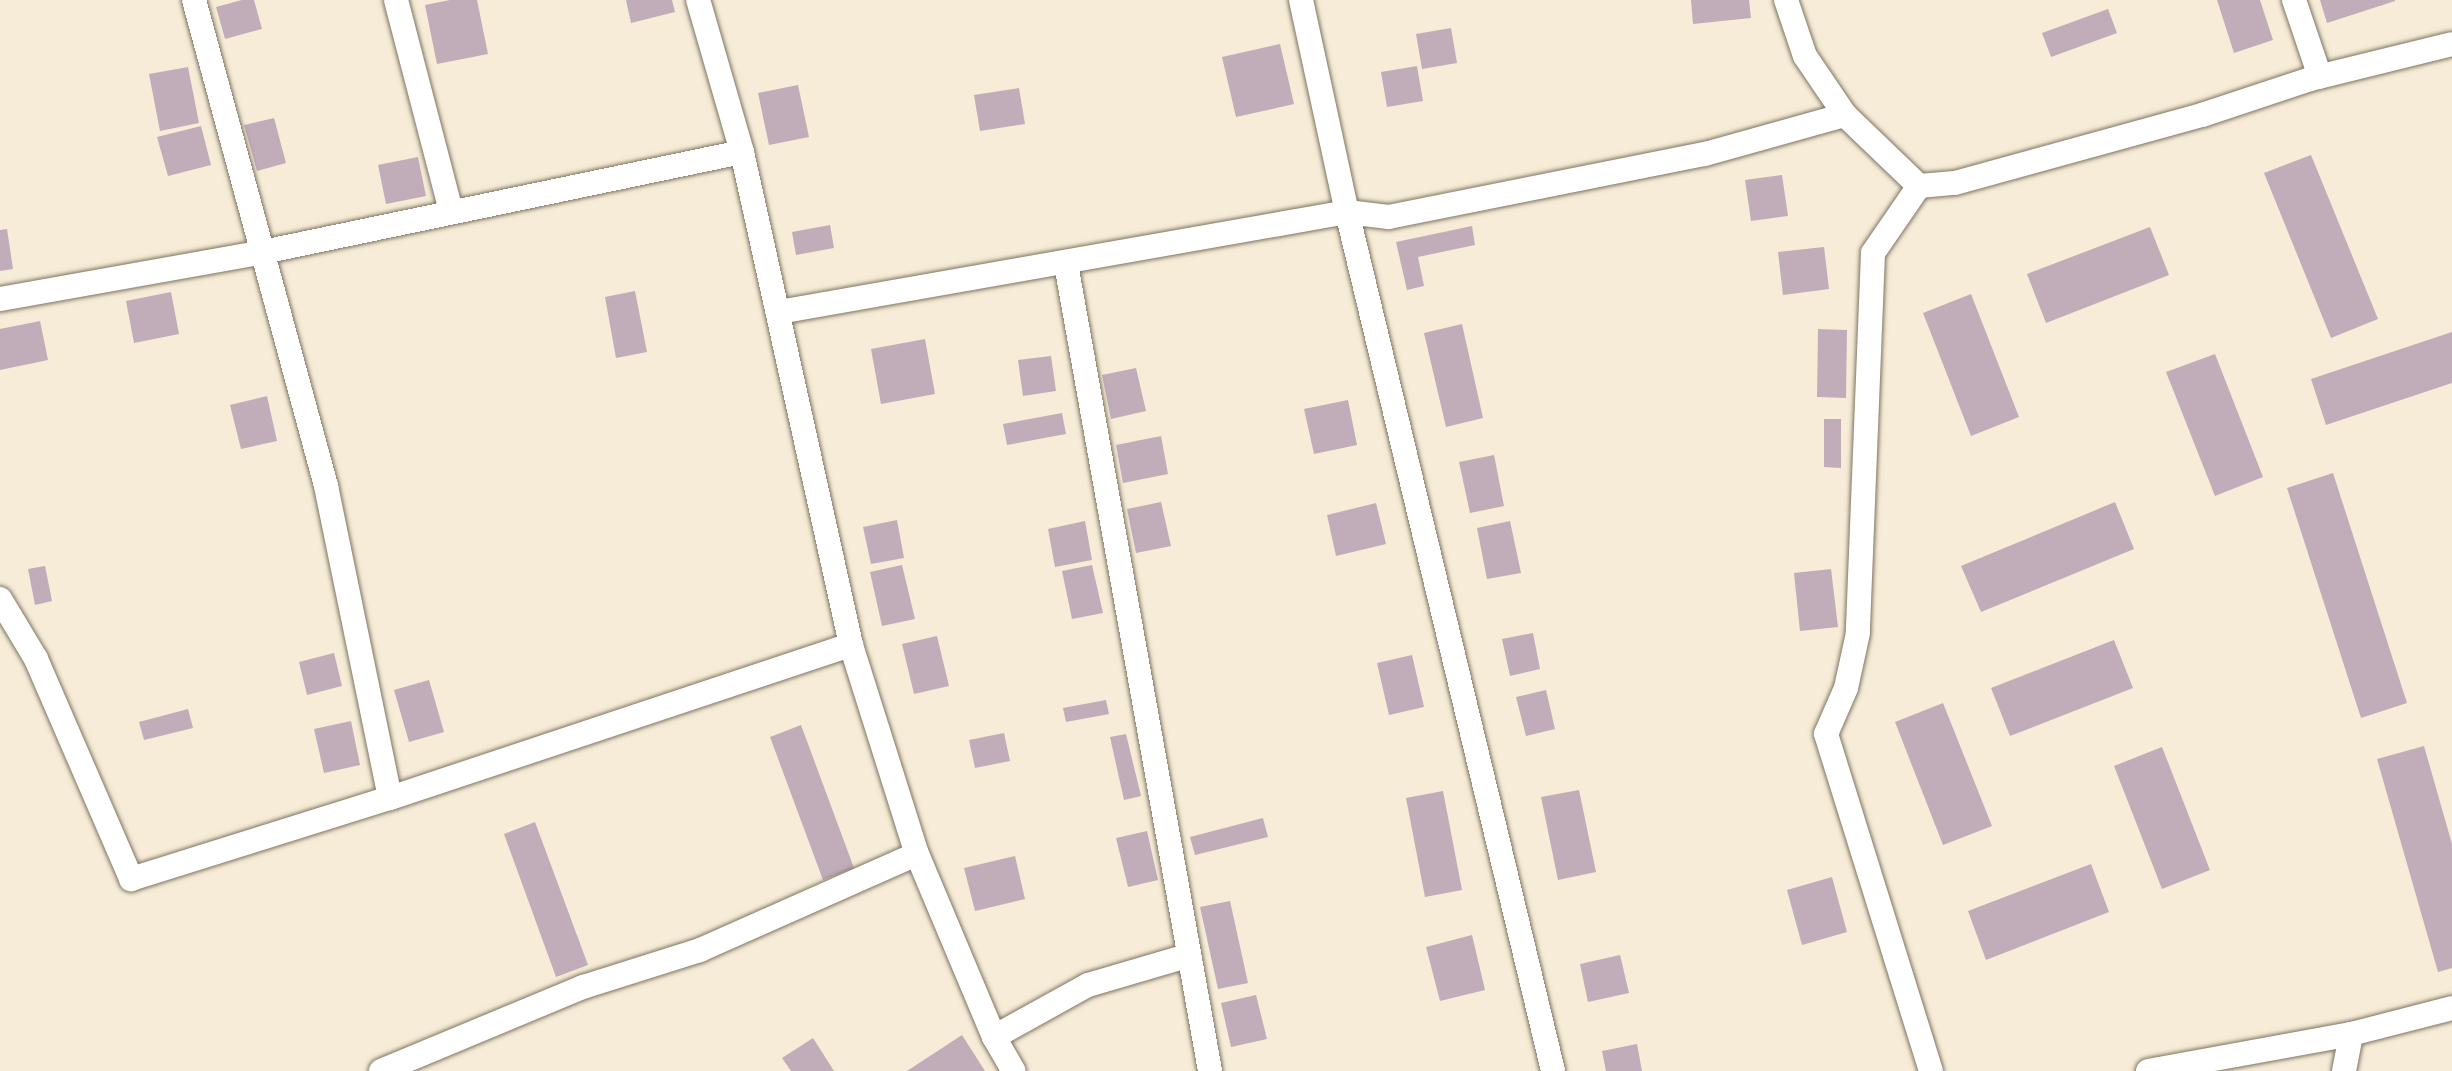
<!DOCTYPE html>
<style>
body{margin:0}
#map{position:relative;width:2452px;height:1071px;overflow:hidden;background:#f7ecd7;font-family:"DM Sans",sans-serif}
div>[style]{position:absolute}
[style*='--x']{left:calc(var(--x)*1px);top:calc(var(--y)*1px);width:calc(var(--w)*1px);rotate:calc(var(--a)*1deg)}
.building>*{inset:0;background:#c1acba}
.roads{filter:drop-shadow(0 0 2px #7d7461) drop-shadow(0 0 2px #7d7461)}
.minor>*{height:24px;margin:-12px;padding:0 12px;transform-origin:12px;border-radius:12px;background:#fff}
span{translate:-50% -50%;white-space:nowrap;text-align:center;line-height:1.15;-webkit-text-stroke:7px #fefaf2;paint-order:stroke}
</style>
<div id="map">
<div class="building">
<div style="clip-path:polygon(242px 0,254px 0,262px 29px,225px 39px,216px 7px)"></div>
<div style="clip-path:polygon(450px 0,477px 0,488px 54px,437px 64px,425px 5px)"></div>
<div style="clip-path:polygon(626px 0,672px 0,675px 12px,631px 23px)"></div>
<div style="clip-path:polygon(1691px 0,1749px 0,1751px 18px,1693px 24px)"></div>
<div style="clip-path:polygon(2217px 0,2260px 0,2273px 40px,2234px 53px)"></div>
<div style="clip-path:polygon(2320px 0,2395px 0,2395px 1px,2327px 23px)"></div>
<div style="clip-path:polygon(2108px 9px,2117px 33px,2051px 57px,2042px 33px)"></div>
<div style="clip-path:polygon(1451px 28px,1457px 63px,1422px 69px,1416px 34px)"></div>
<div style="clip-path:polygon(1280px 44px,1294px 104px,1236px 117px,1222px 57px)"></div>
<div style="clip-path:polygon(1417px 66px,1423px 101px,1387px 107px,1381px 72px)"></div>
<div style="clip-path:polygon(188px 67px,199px 123px,160px 131px,149px 74px)"></div>
<div style="clip-path:polygon(798px 85px,809px 137px,769px 145px,758px 93px)"></div>
<div style="clip-path:polygon(1019px 88px,1025px 124px,980px 131px,974px 95px)"></div>
<div style="clip-path:polygon(274px 118px,286px 163px,257px 171px,244px 125px)"></div>
<div style="clip-path:polygon(201px 126px,211px 165px,168px 176px,157px 137px)"></div>
<div style="clip-path:polygon(2311px 155px,2378px 319px,2331px 338px,2264px 173px)"></div>
<div style="clip-path:polygon(418px 157px,426px 196px,386px 204px,378px 165px)"></div>
<div style="clip-path:polygon(1782px 175px,1788px 216px,1751px 221px,1745px 180px)"></div>
<div style="clip-path:polygon(830px 225px,834px 248px,796px 255px,792px 232px)"></div>
<div style="clip-path:polygon(1472px 226px,1475px 245px,1418px 257px,1424px 286px,1407px 290px,1396px 242px)"></div>
<div style="clip-path:polygon(2150px 227px,2169px 275px,2046px 323px,2027px 274px)"></div>
<div style="clip-path:polygon(7px 229px,13px 269px,0 271px,0 230px)"></div>
<div style="clip-path:polygon(1824px 247px,1829px 289px,1783px 295px,1778px 252px)"></div>
<div style="clip-path:polygon(635px 291px,647px 352px,616px 358px,605px 297px)"></div>
<div style="clip-path:polygon(171px 292px,179px 334px,134px 343px,126px 301px)"></div>
<div style="clip-path:polygon(1971px 294px,2019px 417px,1971px 436px,1923px 313px)"></div>
<div style="clip-path:polygon(40px 321px,48px 360px,0 370px,0 329px)"></div>
<div style="clip-path:polygon(1462px 324px,1483px 418px,1446px 427px,1424px 333px)"></div>
<div style="clip-path:polygon(1818px 329px,1847px 330px,1846px 398px,1817px 397px)"></div>
<div style="clip-path:polygon(2452px 332px,2452px 383px,2326px 425px,2311px 379px)"></div>
<div style="clip-path:polygon(925px 339px,935px 394px,881px 404px,871px 349px)"></div>
<div style="clip-path:polygon(2215px 354px,2263px 477px,2215px 496px,2166px 372px)"></div>
<div style="clip-path:polygon(1051px 356px,1056px 391px,1023px 396px,1018px 360px)"></div>
<div style="clip-path:polygon(1136px 368px,1146px 411px,1111px 419px,1102px 375px)"></div>
<div style="clip-path:polygon(267px 396px,277px 441px,241px 449px,230px 405px)"></div>
<div style="clip-path:polygon(1348px 400px,1357px 445px,1314px 454px,1304px 409px)"></div>
<div style="clip-path:polygon(1062px 413px,1066px 434px,1007px 445px,1003px 424px)"></div>
<div style="clip-path:polygon(1824px 419px,1841px 419px,1841px 468px,1824px 467px)"></div>
<div style="clip-path:polygon(1161px 436px,1168px 474px,1123px 483px,1116px 445px)"></div>
<div style="clip-path:polygon(1494px 455px,1504px 506px,1470px 513px,1459px 462px)"></div>
<div style="clip-path:polygon(2333px 473px,2407px 703px,2361px 718px,2287px 488px)"></div>
<div style="clip-path:polygon(1161px 502px,1171px 546px,1136px 553px,1127px 509px)"></div>
<div style="clip-path:polygon(2115px 502px,2134px 549px,1981px 612px,1961px 566px)"></div>
<div style="clip-path:polygon(1376px 503px,1386px 544px,1336px 556px,1327px 515px)"></div>
<div style="clip-path:polygon(897px 520px,904px 558px,871px 564px,863px 527px)"></div>
<div style="clip-path:polygon(1085px 521px,1092px 560px,1055px 567px,1048px 529px)"></div>
<div style="clip-path:polygon(1510px 521px,1521px 573px,1487px 579px,1477px 528px)"></div>
<div style="clip-path:polygon(902px 565px,915px 619px,882px 626px,870px 572px)"></div>
<div style="clip-path:polygon(1092px 565px,1103px 613px,1072px 619px,1062px 571px)"></div>
<div style="clip-path:polygon(45px 566px,52px 601px,35px 605px,28px 569px)"></div>
<div style="clip-path:polygon(1831px 569px,1838px 627px,1800px 631px,1794px 573px)"></div>
<div style="clip-path:polygon(1533px 633px,1540px 669px,1510px 676px,1502px 639px)"></div>
<div style="clip-path:polygon(937px 636px,949px 686px,914px 694px,902px 644px)"></div>
<div style="clip-path:polygon(2114px 640px,2133px 688px,2010px 736px,1991px 688px)"></div>
<div style="clip-path:polygon(334px 653px,342px 686px,307px 695px,299px 662px)"></div>
<div style="clip-path:polygon(1412px 655px,1424px 707px,1389px 715px,1377px 663px)"></div>
<div style="clip-path:polygon(429px 680px,444px 732px,409px 742px,394px 690px)"></div>
<div style="clip-path:polygon(1546px 690px,1555px 729px,1526px 736px,1516px 697px)"></div>
<div style="clip-path:polygon(1106px 700px,1109px 714px,1066px 722px,1063px 708px)"></div>
<div style="clip-path:polygon(1943px 703px,1992px 826px,1943px 845px,1895px 722px)"></div>
<div style="clip-path:polygon(188px 709px,193px 728px,144px 740px,139px 722px)"></div>
<div style="clip-path:polygon(351px 721px,360px 765px,324px 773px,314px 729px)"></div>
<div style="clip-path:polygon(801px 725px,854px 868px,823px 880px,770px 737px)"></div>
<div style="clip-path:polygon(1004px 733px,1010px 761px,975px 768px,969px 740px)"></div>
<div style="clip-path:polygon(1126px 734px,1141px 796px,1124px 800px,1110px 737px)"></div>
<div style="clip-path:polygon(2424px 746px,2452px 844px,2452px 968px,2438px 972px,2377px 759px)"></div>
<div style="clip-path:polygon(2162px 747px,2210px 870px,2162px 889px,2114px 766px)"></div>
<div style="clip-path:polygon(1579px 790px,1596px 872px,1558px 880px,1541px 797px)"></div>
<div style="clip-path:polygon(1443px 791px,1462px 890px,1425px 897px,1406px 798px)"></div>
<div style="clip-path:polygon(1263px 818px,1268px 837px,1195px 855px,1190px 837px)"></div>
<div style="clip-path:polygon(535px 822px,588px 965px,556px 977px,504px 834px)"></div>
<div style="clip-path:polygon(1147px 831px,1158px 880px,1128px 887px,1116px 838px)"></div>
<div style="clip-path:polygon(1015px 856px,1025px 899px,975px 911px,964px 868px)"></div>
<div style="clip-path:polygon(2091px 864px,2109px 912px,1986px 960px,1968px 911px)"></div>
<div style="clip-path:polygon(1832px 877px,1847px 932px,1802px 945px,1787px 890px)"></div>
<div style="clip-path:polygon(1230px 901px,1248px 983px,1218px 989px,1200px 907px)"></div>
<div style="clip-path:polygon(1472px 935px,1485px 990px,1440px 1001px,1426px 947px)"></div>
<div style="clip-path:polygon(1620px 955px,1629px 993px,1588px 1002px,1580px 964px)"></div>
<div style="clip-path:polygon(1256px 995px,1267px 1039px,1231px 1047px,1221px 1003px)"></div>
<div style="clip-path:polygon(962px 1035px,985px 1071px,907px 1071px)"></div>
<div style="clip-path:polygon(813px 1038px,834px 1071px,791px 1071px,782px 1058px)"></div>
<div style="clip-path:polygon(1637px 1044px,1642px 1071px,1606px 1071px,1602px 1051px)"></div>
</div>
<div class="roads">
<div class="minor">
<div style="--x:194;--y:0;--w:504;--a:74.8"></div>
<div style="--x:326;--y:486;--w:318;--a:78.4"></div>
<div style="--x:396;--y:0;--w:218;--a:75.4"></div>
<div style="--x:1301;--y:0;--w:217;--a:77.8"></div>
<div style="--x:1347;--y:212;--w:883;--a:76.51"></div>
<div style="--x:1786;--y:0;--w:59;--a:71.3"></div>
<div style="--x:1805;--y:56;--w:71;--a:55.9"></div>
<div style="--x:1845;--y:115;--w:103;--a:43.8"></div>
<div style="--x:1919;--y:186;--w:36;--a:-5"></div>
<div style="--x:1955;--y:183;--w:256;--a:-15.4"></div>
<div style="--x:2202;--y:115;--w:114;--a:-18.4"></div>
<div style="--x:2310;--y:79;--w:146;--a:-13.8"></div>
<div style="--x:2294;--y:0;--w:81;--a:71.3"></div>
<div style="--x:742;--y:152;--w:505;--a:77.53"></div>
<div style="--x:851;--y:645;--w:219;--a:72.5"></div>
<div style="--x:917;--y:854;--w:199;--a:67.2"></div>
<div style="--x:994;--y:1037;--w:39;--a:60"></div>
<div style="--x:1919;--y:186;--w:81;--a:124.5"></div>
<div style="--x:1873;--y:253;--w:380;--a:92.3"></div>
<div style="--x:1858;--y:633;--w:56;--a:102.3"></div>
<div style="--x:1846;--y:688;--w:50;--a:113.5"></div>
<div style="--x:1826;--y:734;--w:353;--a:72.7"></div>
<div style="--x:1066;--y:264;--w:820;--a:79.88"></div>
<div style="--x:0;--y:299;--w:267;--a:-10.1"></div>
<div style="--x:263;--y:252;--w:489;--a:-11.8"></div>
<div style="--x:742;--y:152;--w:158;--a:-106.1"></div>
<div style="--x:779;--y:312;--w:577;--a:-9.98"></div>
<div style="--x:1347;--y:212;--w:42;--a:6.8"></div>
<div style="--x:1389;--y:217;--w:322;--a:-11.3"></div>
<div style="--x:1705;--y:154;--w:145;--a:-15.6"></div>
<div style="--x:0;--y:599;--w:70;--a:59"></div>
<div style="--x:36;--y:659;--w:240;--a:66.6"></div>
<div style="--x:131;--y:879;--w:271;--a:-17.4"></div>
<div style="--x:390;--y:798;--w:486;--a:-18.4"></div>
<div style="--x:994;--y:1037;--w:107;--a:-29"></div>
<div style="--x:1088;--y:985;--w:103;--a:-16.3"></div>
<div style="--x:381;--y:1071;--w:219;--a:-22.6"></div>
<div style="--x:583;--y:987;--w:123;--a:-17.5"></div>
<div style="--x:700;--y:950;--w:237;--a:-23.9"></div>
<div style="--x:2148;--y:1071;--w:206;--a:-10.3"></div>
<div style="--x:2351;--y:1034;--w:104;--a:-14.4"></div>
<div style="--x:2344;--y:1071;--w:38;--a:-79"></div>
</div>
</div>
</div>
